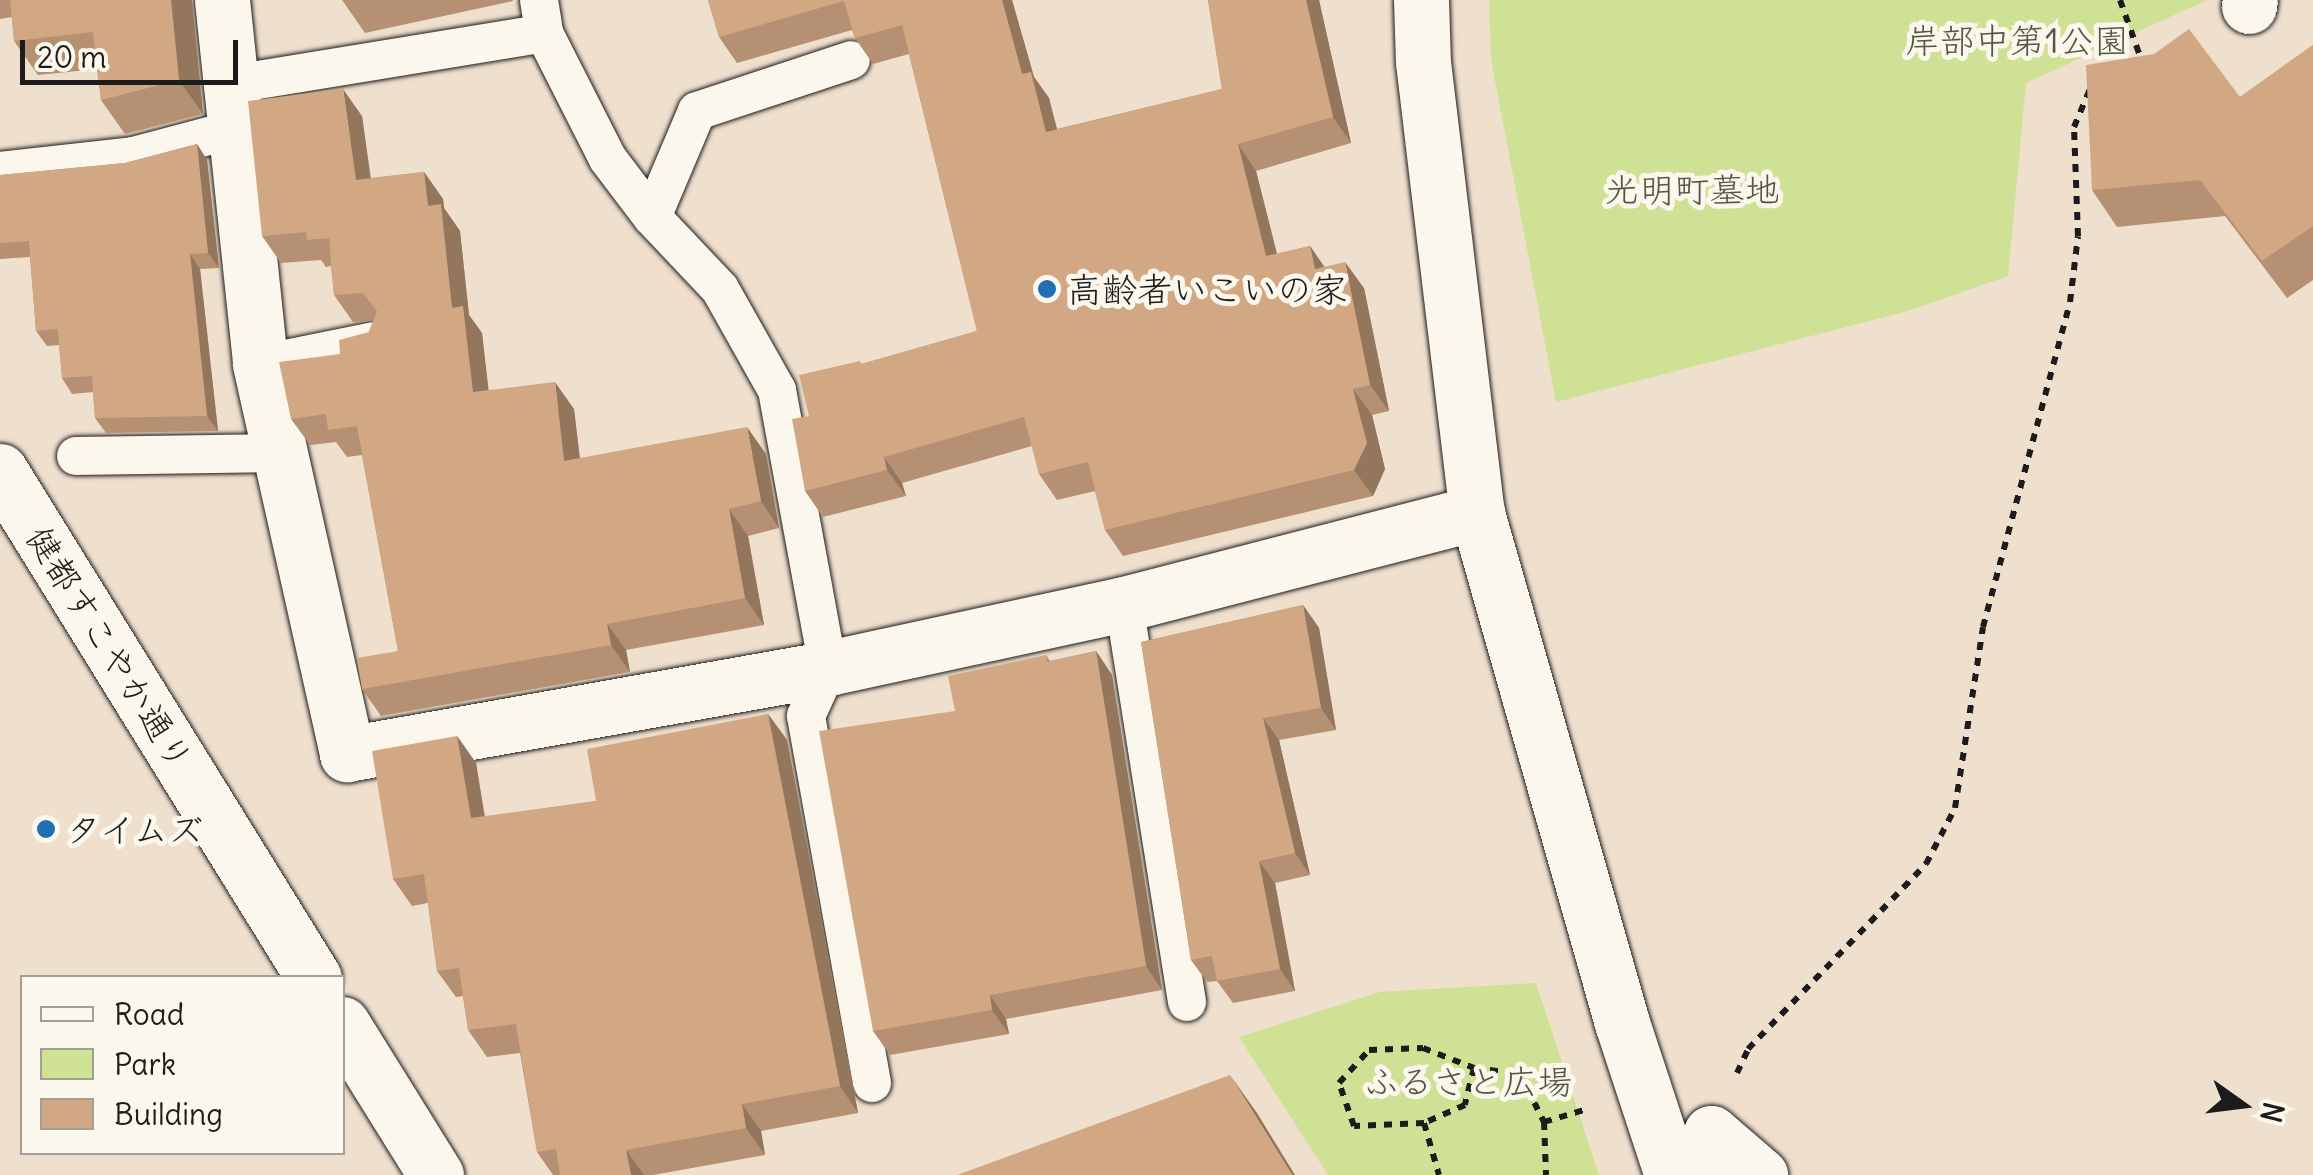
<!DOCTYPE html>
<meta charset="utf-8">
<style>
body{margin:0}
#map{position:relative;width:2313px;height:1175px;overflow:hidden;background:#efdfcd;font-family:Delius,"Klee One",sans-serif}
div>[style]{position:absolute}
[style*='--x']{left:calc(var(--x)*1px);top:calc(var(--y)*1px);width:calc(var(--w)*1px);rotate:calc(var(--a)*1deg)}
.green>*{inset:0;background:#cee195}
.path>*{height:6px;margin-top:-3px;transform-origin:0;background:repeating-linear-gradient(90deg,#1c1c1c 0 8px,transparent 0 16px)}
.roads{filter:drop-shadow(0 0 2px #1c1c1c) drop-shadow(0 0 2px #1c1c1c)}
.service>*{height:38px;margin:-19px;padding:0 19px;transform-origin:19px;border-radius:19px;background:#fbf7ec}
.minor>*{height:55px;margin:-27.5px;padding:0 27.5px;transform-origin:27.5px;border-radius:27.5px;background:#fbf7ec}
.tertiary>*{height:55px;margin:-27.5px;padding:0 27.5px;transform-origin:27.5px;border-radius:27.5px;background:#fbf7ec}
.wall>*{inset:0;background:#b59072}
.shaded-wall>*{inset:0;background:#93765c}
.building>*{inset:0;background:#d2a884}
.dots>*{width:28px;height:28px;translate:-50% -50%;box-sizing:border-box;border:5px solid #fbf7ec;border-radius:50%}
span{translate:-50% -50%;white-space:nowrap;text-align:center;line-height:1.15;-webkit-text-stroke:10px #fbf7ec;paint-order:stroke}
.park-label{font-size:35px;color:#515740}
.poi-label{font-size:35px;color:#1c1c1c}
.left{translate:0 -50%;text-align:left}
.street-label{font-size:35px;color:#1c1c1c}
.legend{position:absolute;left:20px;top:975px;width:325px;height:180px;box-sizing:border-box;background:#fbf7ec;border:2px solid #a29f99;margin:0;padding:12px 18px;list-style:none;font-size:30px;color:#1c1c1c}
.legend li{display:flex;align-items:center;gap:20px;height:50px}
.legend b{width:50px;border:2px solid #a29f99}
.north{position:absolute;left:2193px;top:1055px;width:100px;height:100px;-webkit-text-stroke:8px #fbf7ec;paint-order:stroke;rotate:104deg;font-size:28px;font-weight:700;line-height:40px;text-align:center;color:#1c1c1c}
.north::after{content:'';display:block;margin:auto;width:35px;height:45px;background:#1c1c1c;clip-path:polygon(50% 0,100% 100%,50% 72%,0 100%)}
.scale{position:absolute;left:20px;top:40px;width:218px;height:45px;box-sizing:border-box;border:5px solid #1c1c1c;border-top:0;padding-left:12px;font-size:30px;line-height:35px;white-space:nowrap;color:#1c1c1c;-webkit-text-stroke:8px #fbf7ec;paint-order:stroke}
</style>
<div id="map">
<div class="green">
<div style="clip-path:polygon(1489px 0,2207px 0,2026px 83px,2008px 276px,1908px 311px,1556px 402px,1491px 59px)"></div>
<div style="clip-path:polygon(1536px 983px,1599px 1175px,1328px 1175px,1239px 1037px,1380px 992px)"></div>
</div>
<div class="path">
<div style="--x:2120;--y:0;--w:63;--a:70.4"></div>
<div style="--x:1423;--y:1048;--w:55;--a:21.4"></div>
<div style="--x:1474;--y:1068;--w:38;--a:104"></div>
<div style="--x:1465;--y:1105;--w:45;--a:156.3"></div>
<div style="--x:1424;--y:1123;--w:70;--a:177.5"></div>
<div style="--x:1354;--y:1126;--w:46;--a:-109.2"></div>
<div style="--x:1339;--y:1083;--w:45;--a:-47.7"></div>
<div style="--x:1369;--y:1050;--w:54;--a:-2.1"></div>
<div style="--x:1474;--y:1068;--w:46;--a:7.4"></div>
<div style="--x:1520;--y:1074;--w:54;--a:63.4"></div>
<div style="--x:1544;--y:1122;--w:53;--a:87.8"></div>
<div style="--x:1737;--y:1073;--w:26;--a:-65"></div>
<div style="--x:1748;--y:1049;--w:257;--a:-46.1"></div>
<div style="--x:1926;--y:864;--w:63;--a:-62.6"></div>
<div style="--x:1955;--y:808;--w:183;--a:-81.2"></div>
<div style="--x:1983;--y:627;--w:336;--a:-75"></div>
<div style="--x:2070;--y:302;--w:66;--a:-83.1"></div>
<div style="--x:2078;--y:236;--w:109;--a:-92.1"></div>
<div style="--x:2074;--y:127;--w:41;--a:-67.2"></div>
<div style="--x:1544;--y:1122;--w:42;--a:-16.7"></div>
<div style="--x:1424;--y:1123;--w:54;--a:73.9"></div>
</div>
<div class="roads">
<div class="service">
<div style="--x:539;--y:0;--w:33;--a:81"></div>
<div style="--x:544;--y:33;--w:141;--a:63.1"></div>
<div style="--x:608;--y:159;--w:73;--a:52.8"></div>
<div style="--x:652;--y:217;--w:99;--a:46.6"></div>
<div style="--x:720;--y:289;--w:116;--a:60.6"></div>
<div style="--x:777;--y:390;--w:283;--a:79.6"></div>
<div style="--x:828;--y:668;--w:53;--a:114.6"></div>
<div style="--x:806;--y:716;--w:373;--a:79.8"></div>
<div style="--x:234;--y:84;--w:314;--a:-9.3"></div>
<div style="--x:0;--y:171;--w:134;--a:-6.4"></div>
<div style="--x:133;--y:156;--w:110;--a:-14.8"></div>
<div style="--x:652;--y:217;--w:115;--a:-67"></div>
<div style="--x:697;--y:111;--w:162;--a:-18.3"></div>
<div style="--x:260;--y:364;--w:116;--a:-11.4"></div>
<div style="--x:76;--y:456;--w:205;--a:-0.8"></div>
<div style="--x:1124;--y:604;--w:403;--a:81"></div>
</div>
<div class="minor">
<div style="--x:222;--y:0;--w:366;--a:84"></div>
<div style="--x:260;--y:364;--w:400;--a:77.4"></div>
<div style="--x:347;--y:754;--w:489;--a:-10.1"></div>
<div style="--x:828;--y:668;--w:303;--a:-12.2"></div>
<div style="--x:1124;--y:604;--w:365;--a:-14.5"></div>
<div style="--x:2249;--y:6;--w:6;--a:-81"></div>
<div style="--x:1695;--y:1175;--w:45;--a:-69.1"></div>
<div style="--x:1711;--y:1133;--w:65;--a:40.6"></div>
</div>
<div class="tertiary">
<div style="--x:1421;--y:0;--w:62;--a:88.2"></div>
<div style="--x:1423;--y:62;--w:454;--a:83.2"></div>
<div style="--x:1477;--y:513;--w:530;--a:74.13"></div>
<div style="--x:1622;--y:1023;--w:160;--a:71.8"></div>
<div style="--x:0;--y:471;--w:596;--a:58.23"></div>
<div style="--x:342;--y:1024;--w:178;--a:58.1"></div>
</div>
</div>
<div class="wall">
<div style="clip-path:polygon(0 0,192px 0,203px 114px,125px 134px,101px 100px,97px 69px,38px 75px,14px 41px,12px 17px,0 19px)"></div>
<div style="clip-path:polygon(342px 0,513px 0,513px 1px,365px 33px)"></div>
<div style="clip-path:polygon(708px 0,1012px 0,1034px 77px,1049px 98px,1057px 129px,1222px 89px,1208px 0,1319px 0,1351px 143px,1256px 171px,1277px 254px,1310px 246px,1324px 267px,1364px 288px,1389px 411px,1372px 415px,1385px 469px,1373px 496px,1123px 556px,1105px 530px,1095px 491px,1057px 500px,1039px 474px,1032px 446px,902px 483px,906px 496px,823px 517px,805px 491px,809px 416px,862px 364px,977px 331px,909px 54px,873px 64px,855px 38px,852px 30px,737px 63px,719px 37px)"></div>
<div style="clip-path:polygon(2313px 45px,2313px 280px,2287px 298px,2225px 216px,2117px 227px,2092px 190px,2240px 97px)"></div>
<div style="clip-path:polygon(362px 116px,371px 178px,424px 172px,443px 199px,444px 208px,460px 231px,469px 315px,482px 333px,488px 390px,574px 409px,580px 458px,766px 454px,779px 528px,748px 536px,764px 625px,626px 650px,630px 672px,381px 716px,362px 689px,398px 651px,362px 455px,347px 457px,336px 442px,310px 445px,291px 419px,340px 354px,369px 332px,373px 321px,353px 322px,334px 295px,331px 266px,326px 267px,321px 260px,281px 263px,262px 236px)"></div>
<div style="clip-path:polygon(197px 144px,207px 160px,219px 268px,200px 269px,218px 431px,106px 433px,95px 418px,93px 392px,72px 394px,62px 378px,59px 345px,47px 346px,36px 331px,30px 257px,0 259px,0 175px,125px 163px)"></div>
<div style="clip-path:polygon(1303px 605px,1319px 628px,1336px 730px,1279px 740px,1310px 875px,1275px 883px,1295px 991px,1233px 1003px,1217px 981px,1207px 982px,1191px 960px,1141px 642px)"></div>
<div style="clip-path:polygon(1096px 651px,1112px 675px,1162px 990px,1006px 1019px,1009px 1034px,890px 1055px,873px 1031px,955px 711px,1046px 655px,1050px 661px)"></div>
<div style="clip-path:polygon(768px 714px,787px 740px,858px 1113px,761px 1131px,765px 1155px,653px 1175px,553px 1175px,537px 1152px,520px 1053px,487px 1057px,468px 1030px,463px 996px,456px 997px,437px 971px,428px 903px,412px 906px,393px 879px,457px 736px,476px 763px,485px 817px,596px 801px)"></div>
</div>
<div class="shaded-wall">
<div style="clip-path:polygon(171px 0,192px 0,203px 114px,179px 80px)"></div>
<div style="clip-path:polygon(1002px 0,1012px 0,1034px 77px,1049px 98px,1064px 158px,1046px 132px,1022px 74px)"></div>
<div style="clip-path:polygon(1306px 0,1319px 0,1351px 143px,1333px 117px)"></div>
<div style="clip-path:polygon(343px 89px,362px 116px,374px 206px,356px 180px)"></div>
<div style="clip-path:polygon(197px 144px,207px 160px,219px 268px,208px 253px)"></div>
<div style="clip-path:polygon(1238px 144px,1256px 171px,1284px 282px,1266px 256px)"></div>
<div style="clip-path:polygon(424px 172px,443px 199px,444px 208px,460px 231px,469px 315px,482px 333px,492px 419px,473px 392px,428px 206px)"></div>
<div style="clip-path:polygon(1310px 246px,1328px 272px,1315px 269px)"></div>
<div style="clip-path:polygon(190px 254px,200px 269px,218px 431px,207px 416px)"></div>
<div style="clip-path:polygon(1345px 262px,1364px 288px,1389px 411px,1370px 385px)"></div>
<div style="clip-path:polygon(555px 382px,574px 409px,583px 488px,564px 461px)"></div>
<div style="clip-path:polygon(1353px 389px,1372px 415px,1385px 469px,1373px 496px,1354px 470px)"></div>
<div style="clip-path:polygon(747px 427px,766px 454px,779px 528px,761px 501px)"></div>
<div style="clip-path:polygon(884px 457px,902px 483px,906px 496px,887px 470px)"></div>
<div style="clip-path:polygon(729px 509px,748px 536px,764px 625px,745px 598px)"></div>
<div style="clip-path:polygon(1303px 605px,1319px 628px,1336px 730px,1321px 708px)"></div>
<div style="clip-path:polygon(607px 624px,626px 650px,630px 672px,611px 645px)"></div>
<div style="clip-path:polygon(1096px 651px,1112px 675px,1162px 990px,1146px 966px)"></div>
<div style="clip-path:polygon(768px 714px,787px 740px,858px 1113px,840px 1086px)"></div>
<div style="clip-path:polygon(1263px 718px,1279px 740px,1310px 875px,1295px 853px)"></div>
<div style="clip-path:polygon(457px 736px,476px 763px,489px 845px,471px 818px)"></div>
<div style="clip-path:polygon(1259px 861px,1275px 883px,1295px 991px,1280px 969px)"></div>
<div style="clip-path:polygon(990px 995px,1006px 1019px,1009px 1034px,992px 1010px)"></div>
<div style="clip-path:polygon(1230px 1075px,1257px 1113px,1295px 1175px,1292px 1175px)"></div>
<div style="clip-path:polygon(742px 1104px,761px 1131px,765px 1155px,746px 1128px)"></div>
<div style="clip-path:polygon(626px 1150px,644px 1175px,631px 1175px)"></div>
</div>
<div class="building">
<div style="clip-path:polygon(10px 0,171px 0,179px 80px,101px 100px,93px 32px,14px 41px)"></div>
<div style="clip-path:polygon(708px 0,1002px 0,1022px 74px,1031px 72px,1046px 132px,1222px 89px,1208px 0,1306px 0,1333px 117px,1238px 144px,1266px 256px,1310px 246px,1315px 269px,1345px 262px,1370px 385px,1353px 389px,1367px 443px,1354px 470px,1105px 530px,1088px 462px,1039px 474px,1024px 417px,884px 457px,887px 470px,805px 491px,792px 419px,809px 416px,799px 375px,860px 361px,861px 364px,977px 331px,902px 25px,855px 38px,844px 1px,719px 37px)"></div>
<div style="clip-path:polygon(2189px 29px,2240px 97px,2313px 45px,2313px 226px,2262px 261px,2200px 180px,2092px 190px,2086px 65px,2154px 54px)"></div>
<div style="clip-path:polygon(343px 89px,356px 180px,424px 172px,428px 206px,441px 204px,452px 308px,463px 306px,473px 392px,555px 382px,564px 461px,747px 427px,761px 501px,729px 509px,745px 598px,607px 624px,611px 645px,362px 689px,357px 658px,398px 651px,357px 426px,328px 430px,326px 414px,291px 419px,279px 362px,340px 354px,339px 340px,369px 332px,377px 311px,363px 293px,334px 295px,329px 238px,307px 240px,306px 232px,262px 236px,248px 101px)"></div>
<div style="clip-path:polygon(197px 144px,208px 253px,190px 254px,207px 416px,95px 418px,92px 376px,62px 378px,58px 329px,36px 331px,29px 241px,0 243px,0 175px,125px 163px)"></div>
<div style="clip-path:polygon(1303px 605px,1321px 708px,1263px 718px,1295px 853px,1259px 861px,1280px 969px,1217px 981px,1212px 956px,1191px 960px,1141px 642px)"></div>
<div style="clip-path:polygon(1096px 651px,1146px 966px,990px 995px,992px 1010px,873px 1031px,819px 731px,955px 711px,948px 676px,1046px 655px,1047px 662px)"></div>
<div style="clip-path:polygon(768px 714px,840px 1086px,742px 1104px,746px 1128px,626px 1150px,631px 1175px,560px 1175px,556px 1149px,537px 1152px,516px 1024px,468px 1030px,459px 968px,437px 971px,424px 874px,393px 879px,372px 751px,457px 736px,471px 818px,596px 801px,587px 749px)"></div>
<div style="clip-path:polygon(1230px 1075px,1292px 1175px,957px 1175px)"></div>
</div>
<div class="dots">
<div style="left:1047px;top:289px;background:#1f6fb2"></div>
<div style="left:46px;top:829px;background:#1f6fb2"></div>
</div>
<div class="park-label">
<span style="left:2017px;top:40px">岸部中第1公園</span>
<span style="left:1692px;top:189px">光明町墓地</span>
<span style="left:1468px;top:1081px">ふるさと広場</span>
</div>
<div class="poi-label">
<span class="left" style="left:1067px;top:289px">高齢者いこいの家</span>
<span class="left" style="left:66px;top:829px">タイムズ</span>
</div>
<div class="street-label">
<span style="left:110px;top:648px;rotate:58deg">健都すこやか通り</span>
</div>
<ul class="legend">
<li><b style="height:12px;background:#fbf7ec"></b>Road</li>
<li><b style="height:28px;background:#cee195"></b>Park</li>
<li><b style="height:28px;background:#d2a884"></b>Building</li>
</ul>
<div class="north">N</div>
<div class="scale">20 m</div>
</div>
